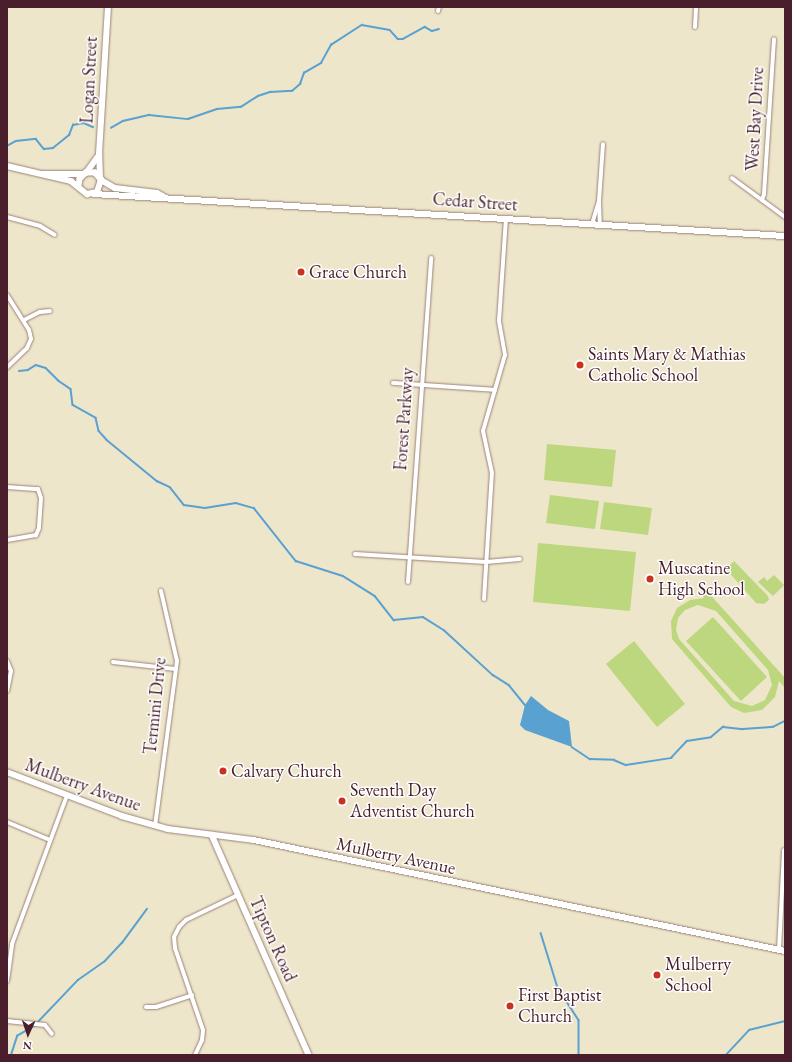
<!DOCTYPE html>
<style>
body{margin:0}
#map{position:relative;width:792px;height:1062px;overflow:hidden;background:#eee6ca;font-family:"EB Garamond",serif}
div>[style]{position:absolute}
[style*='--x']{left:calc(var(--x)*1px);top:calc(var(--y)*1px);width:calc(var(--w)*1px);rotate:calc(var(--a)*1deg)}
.green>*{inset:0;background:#bcd77d}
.water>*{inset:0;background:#59a1d0}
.stream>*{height:1.5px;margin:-0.75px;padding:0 0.75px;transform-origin:0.75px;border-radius:0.75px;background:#59a1d0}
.roads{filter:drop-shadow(0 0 1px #9c827a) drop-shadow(0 0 1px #9c827a)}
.street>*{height:4px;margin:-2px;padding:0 2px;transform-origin:2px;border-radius:2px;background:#fff}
.secondary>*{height:5.5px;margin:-2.75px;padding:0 2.75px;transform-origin:2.75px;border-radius:2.75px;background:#fff}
.dots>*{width:11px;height:11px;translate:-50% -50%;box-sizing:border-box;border:2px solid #fff;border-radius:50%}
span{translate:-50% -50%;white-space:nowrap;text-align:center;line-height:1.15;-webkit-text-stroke:3px #fff;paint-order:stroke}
.street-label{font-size:18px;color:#4a1f2b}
.poi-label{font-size:18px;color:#4a1f2b}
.left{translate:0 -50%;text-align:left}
.frame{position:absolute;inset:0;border:8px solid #4a1f2b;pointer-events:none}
.north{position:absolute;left:8px;top:1014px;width:40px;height:40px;-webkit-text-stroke:3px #fff;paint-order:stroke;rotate:183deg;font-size:11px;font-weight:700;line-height:16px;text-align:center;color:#4a1f2b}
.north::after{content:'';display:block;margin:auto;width:14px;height:18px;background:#4a1f2b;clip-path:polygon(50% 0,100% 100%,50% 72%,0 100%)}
</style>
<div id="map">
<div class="green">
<div style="clip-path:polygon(547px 444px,616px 450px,612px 487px,544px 480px)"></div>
<div style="clip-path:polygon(550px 495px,599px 501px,595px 529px,546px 523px)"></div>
<div style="clip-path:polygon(604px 502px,652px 508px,648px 535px,600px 529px)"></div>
<div style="clip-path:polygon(538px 543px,636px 552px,630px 611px,533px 602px)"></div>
<div style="clip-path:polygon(734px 561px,768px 596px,769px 600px,764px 604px,756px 603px,726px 569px)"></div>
<div style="clip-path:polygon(774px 575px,784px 585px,773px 596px,758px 582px,764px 577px,767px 581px)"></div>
<div style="clip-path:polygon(evenodd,706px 590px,785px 678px,785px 688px,779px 681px,775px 697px,762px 710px,744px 713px,731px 707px,672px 639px,671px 621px,677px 608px,690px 600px,704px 598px,701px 594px,706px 590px,698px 605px,716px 611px,768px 670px,772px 685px,765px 700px,752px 706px,734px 701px,679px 639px,676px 630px,678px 618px,685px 610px,698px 605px)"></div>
<div style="clip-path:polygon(713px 617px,767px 677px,741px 701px,686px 641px)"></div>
<div style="clip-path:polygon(634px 641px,685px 704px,657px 727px,606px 664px)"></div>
</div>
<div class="water">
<div style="clip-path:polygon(531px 696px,548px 710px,569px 721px,572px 747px,525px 730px,520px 725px,525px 705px)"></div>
</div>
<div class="stream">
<div style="--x:111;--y:128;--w:14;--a:-30"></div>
<div style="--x:123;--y:121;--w:27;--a:-13"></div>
<div style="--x:149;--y:115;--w:39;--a:6"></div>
<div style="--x:188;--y:119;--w:31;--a:-19"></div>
<div style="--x:217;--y:109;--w:24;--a:-5"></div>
<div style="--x:241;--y:107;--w:20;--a:-33"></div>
<div style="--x:258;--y:96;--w:13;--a:-18"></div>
<div style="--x:270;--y:92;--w:22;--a:-3"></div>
<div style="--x:292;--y:91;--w:11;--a:-41"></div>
<div style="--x:300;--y:84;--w:12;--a:-70"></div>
<div style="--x:304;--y:73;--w:20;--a:-30"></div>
<div style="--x:321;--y:63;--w:21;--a:-61"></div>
<div style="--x:331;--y:45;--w:37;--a:-33"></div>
<div style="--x:362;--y:25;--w:28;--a:10"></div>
<div style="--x:390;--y:30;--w:12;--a:48"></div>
<div style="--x:398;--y:39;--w:5;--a:0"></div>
<div style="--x:403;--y:39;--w:25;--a:-29"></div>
<div style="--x:425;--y:27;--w:8;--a:30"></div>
<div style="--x:432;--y:31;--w:7;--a:-16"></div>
<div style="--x:7;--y:146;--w:10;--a:-29"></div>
<div style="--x:16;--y:141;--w:20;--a:-6"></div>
<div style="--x:36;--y:139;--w:13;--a:51"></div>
<div style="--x:44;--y:149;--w:9;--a:-6"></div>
<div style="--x:53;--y:148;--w:21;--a:-39"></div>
<div style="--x:69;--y:135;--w:11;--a:-68"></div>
<div style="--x:73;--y:125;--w:11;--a:-10"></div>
<div style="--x:84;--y:123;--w:10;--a:24"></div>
<div style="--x:19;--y:371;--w:9;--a:-6"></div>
<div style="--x:28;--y:370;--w:9;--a:-32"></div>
<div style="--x:36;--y:365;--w:10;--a:17"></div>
<div style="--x:46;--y:368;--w:18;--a:45"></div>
<div style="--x:59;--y:381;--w:14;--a:34"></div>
<div style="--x:71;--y:389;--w:16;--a:83"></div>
<div style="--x:73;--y:405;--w:26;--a:29"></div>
<div style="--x:96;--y:418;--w:13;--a:77"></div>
<div style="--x:99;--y:431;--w:12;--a:48"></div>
<div style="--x:107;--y:440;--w:65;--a:39.4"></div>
<div style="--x:157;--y:481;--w:14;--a:25"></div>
<div style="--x:170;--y:487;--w:23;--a:52"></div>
<div style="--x:184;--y:505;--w:21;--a:8"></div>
<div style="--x:205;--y:508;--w:31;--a:-9"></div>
<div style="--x:236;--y:503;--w:19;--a:16"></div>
<div style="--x:254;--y:508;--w:68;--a:51.6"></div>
<div style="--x:296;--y:561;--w:49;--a:17.7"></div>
<div style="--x:343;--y:576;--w:38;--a:32"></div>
<div style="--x:375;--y:596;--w:31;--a:52"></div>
<div style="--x:394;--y:620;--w:29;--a:-6"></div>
<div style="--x:423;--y:617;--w:25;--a:32"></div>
<div style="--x:444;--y:630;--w:67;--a:42.6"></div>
<div style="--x:493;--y:675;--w:19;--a:32"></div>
<div style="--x:509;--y:685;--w:26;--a:51"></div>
<div style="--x:572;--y:747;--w:22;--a:34"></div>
<div style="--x:590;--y:759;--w:24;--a:2"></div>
<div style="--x:614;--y:760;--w:13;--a:23"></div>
<div style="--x:626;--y:765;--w:46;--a:-8.8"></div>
<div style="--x:671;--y:758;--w:23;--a:-47"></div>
<div style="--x:687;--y:741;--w:24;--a:-9"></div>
<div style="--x:711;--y:737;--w:16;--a:-40"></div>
<div style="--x:723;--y:727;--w:20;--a:6"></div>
<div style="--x:743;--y:729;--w:30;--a:-4"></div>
<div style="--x:773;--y:727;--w:13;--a:-27"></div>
<div style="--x:541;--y:933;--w:58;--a:72.8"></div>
<div style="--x:558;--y:988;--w:38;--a:57"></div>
<div style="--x:579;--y:1020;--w:35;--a:90"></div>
<div style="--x:37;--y:1023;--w:59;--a:-46.4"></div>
<div style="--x:78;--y:980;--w:33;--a:-35"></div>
<div style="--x:105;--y:961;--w:25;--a:-47"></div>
<div style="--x:122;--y:943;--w:42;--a:-53.7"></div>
<div style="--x:11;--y:1055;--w:20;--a:-72"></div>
<div style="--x:17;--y:1036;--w:20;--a:-30"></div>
<div style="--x:726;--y:1055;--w:34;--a:-47"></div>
<div style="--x:749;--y:1030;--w:37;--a:-14"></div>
</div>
<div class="roads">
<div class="street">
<div style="--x:438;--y:11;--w:4;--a:-76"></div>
<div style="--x:695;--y:27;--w:20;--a:-87"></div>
<div style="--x:732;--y:178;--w:66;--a:36.3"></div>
<div style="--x:762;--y:200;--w:6;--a:-72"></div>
<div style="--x:764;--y:194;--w:155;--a:-86.3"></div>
<div style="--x:599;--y:201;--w:23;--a:88"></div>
<div style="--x:7;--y:217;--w:34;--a:15"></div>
<div style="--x:40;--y:226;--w:17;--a:31"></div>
<div style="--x:592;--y:224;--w:24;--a:-73"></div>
<div style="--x:599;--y:201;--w:57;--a:-86"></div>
<div style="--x:7;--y:295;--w:41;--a:57.8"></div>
<div style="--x:29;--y:330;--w:9;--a:77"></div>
<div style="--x:31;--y:339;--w:10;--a:114"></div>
<div style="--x:27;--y:348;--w:28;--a:136"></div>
<div style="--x:24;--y:320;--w:18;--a:-27"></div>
<div style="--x:40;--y:312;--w:10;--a:-6"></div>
<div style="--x:393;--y:383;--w:102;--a:3.9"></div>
<div style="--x:7;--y:487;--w:31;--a:4"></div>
<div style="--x:38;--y:489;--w:9;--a:72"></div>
<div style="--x:41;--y:498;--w:30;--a:94"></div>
<div style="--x:39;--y:528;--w:8;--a:113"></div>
<div style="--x:36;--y:535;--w:29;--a:170"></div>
<div style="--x:355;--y:554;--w:131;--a:3.5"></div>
<div style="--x:486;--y:562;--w:34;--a:-5"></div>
<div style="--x:408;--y:582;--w:325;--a:-85.9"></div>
<div style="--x:484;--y:599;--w:126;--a:-86.4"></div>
<div style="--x:492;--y:473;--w:43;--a:-102.1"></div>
<div style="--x:483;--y:431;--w:79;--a:-73.9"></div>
<div style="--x:505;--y:355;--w:35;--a:-100"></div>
<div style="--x:499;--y:321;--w:103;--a:-86.1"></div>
<div style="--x:7;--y:661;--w:11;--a:68"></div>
<div style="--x:11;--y:671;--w:20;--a:101"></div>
<div style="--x:113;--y:662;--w:63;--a:6.3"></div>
<div style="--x:7;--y:822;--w:47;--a:22.7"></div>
<div style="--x:155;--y:826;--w:166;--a:-82.4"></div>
<div style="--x:177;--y:661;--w:72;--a:-102.9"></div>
<div style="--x:779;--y:950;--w:100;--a:-87.1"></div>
<div style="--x:7;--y:981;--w:37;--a:-82"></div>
<div style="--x:12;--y:944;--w:159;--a:-69.7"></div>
<div style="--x:146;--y:1007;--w:10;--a:0"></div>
<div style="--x:156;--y:1007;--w:38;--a:-18"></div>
<div style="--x:7;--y:1021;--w:38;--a:6"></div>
<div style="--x:45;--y:1025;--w:11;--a:52"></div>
<div style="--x:195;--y:1055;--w:17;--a:-65"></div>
<div style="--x:202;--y:1040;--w:10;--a:-84"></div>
<div style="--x:203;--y:1030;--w:87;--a:-108.9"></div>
<div style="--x:175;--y:948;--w:11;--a:-95"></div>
<div style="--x:174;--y:937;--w:11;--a:-63"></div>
<div style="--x:179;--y:927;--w:10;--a:-45"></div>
<div style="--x:186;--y:920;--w:58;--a:-25.7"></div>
</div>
<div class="secondary">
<div style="--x:7;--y:166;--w:66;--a:13.2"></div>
<div style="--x:71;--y:181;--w:21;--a:39"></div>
<div style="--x:87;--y:194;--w:10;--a:-11"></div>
<div style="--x:97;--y:192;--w:13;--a:-72"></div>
<div style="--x:101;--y:180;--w:9;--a:-131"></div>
<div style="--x:95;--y:173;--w:9;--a:180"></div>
<div style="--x:86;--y:173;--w:8;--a:135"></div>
<div style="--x:80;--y:179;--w:7;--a:98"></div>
<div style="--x:86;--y:173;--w:22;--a:-54"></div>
<div style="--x:43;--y:174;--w:41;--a:0"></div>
<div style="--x:100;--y:178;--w:24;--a:-92"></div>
<div style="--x:99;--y:154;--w:147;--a:-86.5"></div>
<div style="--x:101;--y:180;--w:16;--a:30"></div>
<div style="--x:115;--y:188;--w:42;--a:6.8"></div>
<div style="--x:157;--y:193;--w:7;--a:27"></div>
<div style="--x:94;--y:194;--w:692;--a:3.48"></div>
<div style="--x:7;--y:772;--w:123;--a:20.9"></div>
<div style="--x:122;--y:816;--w:48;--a:15.8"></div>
<div style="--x:168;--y:829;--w:87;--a:7.3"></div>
<div style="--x:254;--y:840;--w:542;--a:11.81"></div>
<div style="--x:212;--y:835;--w:240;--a:66.2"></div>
</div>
</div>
<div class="dots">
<div style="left:301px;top:272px;background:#c8321e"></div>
<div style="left:580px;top:365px;background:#c8321e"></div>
<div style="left:650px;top:579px;background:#c8321e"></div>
<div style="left:223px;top:771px;background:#c8321e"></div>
<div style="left:342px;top:801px;background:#c8321e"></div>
<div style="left:657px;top:975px;background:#c8321e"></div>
<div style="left:510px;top:1006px;background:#c8321e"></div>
</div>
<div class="street-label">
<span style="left:89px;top:80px;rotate:-87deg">Logan Street</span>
<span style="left:755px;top:119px;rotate:-87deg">West Bay Drive</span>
<span style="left:475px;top:202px;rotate:4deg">Cedar Street</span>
<span style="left:404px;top:419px;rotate:-86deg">Forest Parkway</span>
<span style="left:155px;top:706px;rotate:-84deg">Termini Drive</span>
<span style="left:83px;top:785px;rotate:20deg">Mulberry Avenue</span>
<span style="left:396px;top:856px;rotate:12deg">Mulberry Avenue</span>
<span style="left:273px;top:939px;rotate:66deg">Tipton Road</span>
</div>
<div class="poi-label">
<span class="left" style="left:309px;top:272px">Grace Church</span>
<span class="left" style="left:588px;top:365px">Saints Mary &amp; Mathias<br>Catholic School</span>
<span class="left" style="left:658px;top:579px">Muscatine<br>High School</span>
<span class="left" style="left:231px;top:771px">Calvary Church</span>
<span class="left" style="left:350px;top:801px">Seventh Day<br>Adventist Church</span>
<span class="left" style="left:665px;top:975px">Mulberry<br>School</span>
<span class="left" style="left:518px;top:1006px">First Baptist<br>Church</span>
</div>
<div class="frame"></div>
<div class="north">N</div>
</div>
